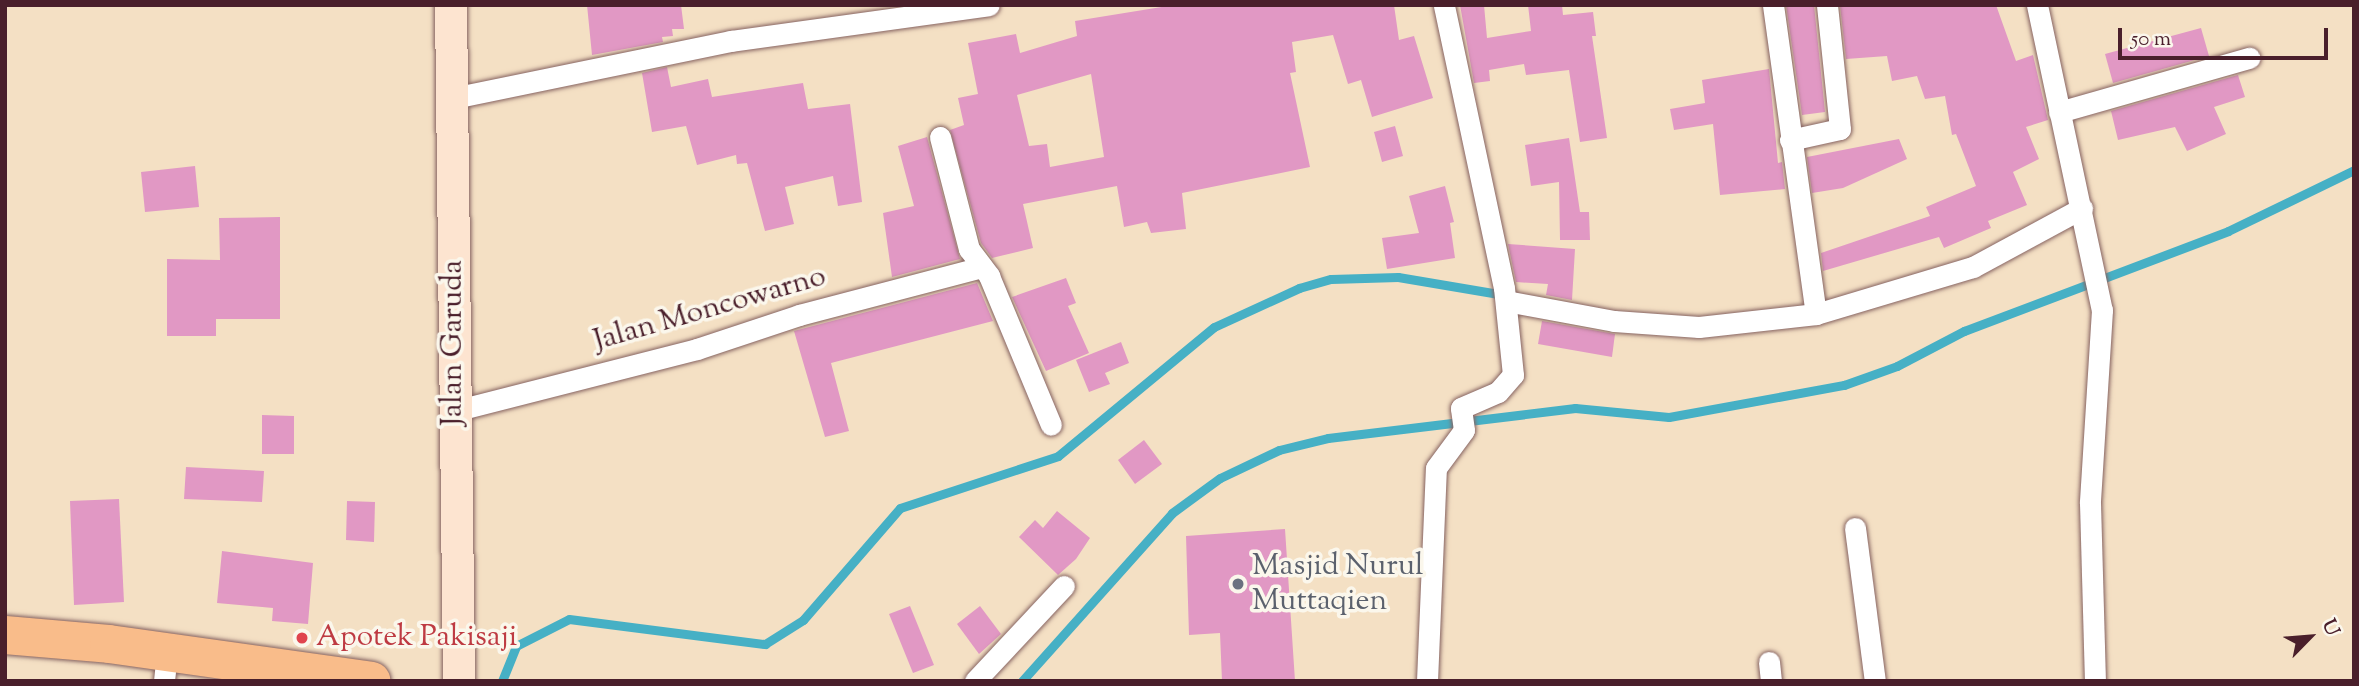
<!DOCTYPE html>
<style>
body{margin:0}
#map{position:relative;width:2359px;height:686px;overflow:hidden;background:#f4e0c4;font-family:"Sorts Mill Goudy",serif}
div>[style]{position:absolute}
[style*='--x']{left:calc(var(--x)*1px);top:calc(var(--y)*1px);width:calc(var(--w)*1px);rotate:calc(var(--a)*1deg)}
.stream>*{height:9px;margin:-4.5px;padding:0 4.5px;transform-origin:4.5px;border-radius:4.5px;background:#46b0c5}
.building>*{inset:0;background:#e198c4}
.roads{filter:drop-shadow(0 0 2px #866361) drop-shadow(0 0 2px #866361)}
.street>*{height:21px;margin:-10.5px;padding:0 10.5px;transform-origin:10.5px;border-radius:10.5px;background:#fff}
.secondary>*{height:32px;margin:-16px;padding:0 16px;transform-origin:16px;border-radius:16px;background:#fde4d0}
.highway>*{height:38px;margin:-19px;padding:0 19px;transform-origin:19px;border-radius:19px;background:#f9bc8a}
.dots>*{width:19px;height:19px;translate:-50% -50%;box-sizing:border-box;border:4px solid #fbf7ec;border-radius:50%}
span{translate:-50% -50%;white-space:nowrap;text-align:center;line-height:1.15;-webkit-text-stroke:7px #fbf7ec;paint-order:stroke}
.street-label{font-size:30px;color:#4a1f2b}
.worship-label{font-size:30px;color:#5b616d}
.left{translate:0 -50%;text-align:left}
.health-label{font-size:30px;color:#be3a42}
.frame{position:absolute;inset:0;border:7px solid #4a1f2b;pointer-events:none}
.north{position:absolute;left:2275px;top:602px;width:70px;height:70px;-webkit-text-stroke:5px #fbf7ec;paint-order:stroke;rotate:65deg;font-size:19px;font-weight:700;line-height:28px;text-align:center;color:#4a1f2b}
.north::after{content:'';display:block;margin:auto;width:24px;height:32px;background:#4a1f2b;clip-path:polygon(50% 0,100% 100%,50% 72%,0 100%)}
.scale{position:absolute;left:2118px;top:28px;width:210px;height:32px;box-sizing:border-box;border:4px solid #4a1f2b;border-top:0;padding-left:9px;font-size:21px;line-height:24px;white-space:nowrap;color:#4a1f2b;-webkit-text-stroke:5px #fbf7ec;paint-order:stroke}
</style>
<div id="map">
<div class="stream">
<div style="--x:502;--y:681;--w:38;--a:-68"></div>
<div style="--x:516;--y:646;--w:59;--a:-27"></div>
<div style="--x:569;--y:619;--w:198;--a:7.3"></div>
<div style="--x:765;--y:644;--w:45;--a:-32.3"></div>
<div style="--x:803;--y:620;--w:148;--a:-49.1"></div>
<div style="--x:900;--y:508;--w:166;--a:-18.2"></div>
<div style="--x:1058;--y:456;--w:202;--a:-39.6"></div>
<div style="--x:1214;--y:327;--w:94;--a:-24.6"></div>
<div style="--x:1299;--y:288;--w:33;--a:-16"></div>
<div style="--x:1331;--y:279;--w:67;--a:-1.7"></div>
<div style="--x:1398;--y:277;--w:108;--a:9.6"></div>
<div style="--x:1022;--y:681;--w:225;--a:-48.2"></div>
<div style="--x:1172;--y:513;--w:59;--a:-36.1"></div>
<div style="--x:1220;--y:478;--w:65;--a:-25.4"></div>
<div style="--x:1279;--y:450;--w:50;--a:-13.8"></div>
<div style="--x:1328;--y:438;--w:249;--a:-6.9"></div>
<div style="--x:1575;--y:408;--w:94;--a:5.5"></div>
<div style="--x:1669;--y:417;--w:178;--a:-10.4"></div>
<div style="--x:1844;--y:385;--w:56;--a:-19.7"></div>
<div style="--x:1897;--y:366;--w:76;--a:-27.6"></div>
<div style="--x:1964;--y:331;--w:282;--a:-20.7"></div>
<div style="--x:2228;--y:231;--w:140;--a:-25.8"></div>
</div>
<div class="building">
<div style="clip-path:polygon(587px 5px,681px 5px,684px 29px,672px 29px,673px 36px,662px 37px,663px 42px,592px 55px)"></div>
<div style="clip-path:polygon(evenodd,1174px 5px,1394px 5px,1399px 40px,1414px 36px,1433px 98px,1372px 117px,1361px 80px,1348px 84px,1333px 35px,1292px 42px,1296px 72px,1290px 73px,1310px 167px,1182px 193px,1186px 229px,1151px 233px,1147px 222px,1124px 227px,1117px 186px,1023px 204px,1033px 248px,992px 258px,981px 243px,950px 130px,964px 125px,958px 98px,978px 94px,968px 43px,1016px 34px,1020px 53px,1077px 36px,1075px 21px,1174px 5px,1091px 74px,1104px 157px,1050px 167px,1047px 144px,1029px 146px,1017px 95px,1091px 74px)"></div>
<div style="clip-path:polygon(1460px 5px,1484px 5px,1487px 38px,1531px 31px,1528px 5px,1562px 5px,1563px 15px,1593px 12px,1596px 36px,1592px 36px,1607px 138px,1580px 142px,1569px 70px,1526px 75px,1524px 64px,1489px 70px,1490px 81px,1474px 83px)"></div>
<div style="clip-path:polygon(1786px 5px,1814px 5px,1825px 112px,1802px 115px)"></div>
<div style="clip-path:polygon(1840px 5px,1996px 5px,2016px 61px,2033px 55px,2048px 120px,2026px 127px,2039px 159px,2013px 172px,2027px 205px,1988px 221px,1991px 228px,1944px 248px,1939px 237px,1823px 271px,1821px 253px,1930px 216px,1926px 207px,1976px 186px,1956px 134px,1952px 135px,1945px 96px,1925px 99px,1917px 76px,1892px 81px,1887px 56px,1846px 59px)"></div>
<div style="clip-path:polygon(2201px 28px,2209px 56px,2113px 83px,2105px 54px)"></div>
<div style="clip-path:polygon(667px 67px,671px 87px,708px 79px,712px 97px,803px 83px,808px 109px,850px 104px,862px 202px,838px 206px,833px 176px,785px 187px,794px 224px,765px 231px,747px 163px,737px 164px,736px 155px,697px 165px,686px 126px,652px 132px,642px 73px)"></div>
<div style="clip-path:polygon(1769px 69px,1778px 163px,1782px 162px,1785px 189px,1720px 195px,1713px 124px,1674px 130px,1670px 109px,1705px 103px,1702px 80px)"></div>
<div style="clip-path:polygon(2238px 75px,2245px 97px,2214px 107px,2226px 134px,2187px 151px,2175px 127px,2118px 140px,2111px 111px)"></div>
<div style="clip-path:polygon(1395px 126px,1403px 156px,1382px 162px,1374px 132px)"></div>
<div style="clip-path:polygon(927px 137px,960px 259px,892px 277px,883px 213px,914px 206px,898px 146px)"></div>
<div style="clip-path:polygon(1569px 138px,1580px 212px,1589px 212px,1590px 240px,1560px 240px,1559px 182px,1531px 186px,1525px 145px)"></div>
<div style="clip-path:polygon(1899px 139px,1907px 159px,1843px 188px,1812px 193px,1807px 157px)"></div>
<div style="clip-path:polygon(195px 166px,199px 207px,145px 212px,141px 172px)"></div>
<div style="clip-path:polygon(1445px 186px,1454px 222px,1450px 223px,1455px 258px,1387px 269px,1382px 238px,1419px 233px,1409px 196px)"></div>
<div style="clip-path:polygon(280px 217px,280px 319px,216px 319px,216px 336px,167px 336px,167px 259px,220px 260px,219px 218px)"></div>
<div style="clip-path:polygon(1508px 244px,1575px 249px,1572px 300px,1546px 295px,1548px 284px,1516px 282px)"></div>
<div style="clip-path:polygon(1066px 278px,1076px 303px,1068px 306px,1089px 353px,1046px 371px,1012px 297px)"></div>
<div style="clip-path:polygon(977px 283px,993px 321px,831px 363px,849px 431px,825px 437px,794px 331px)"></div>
<div style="clip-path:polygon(1542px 321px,1615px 334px,1612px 357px,1538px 344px)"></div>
<div style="clip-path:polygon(1121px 342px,1129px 363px,1105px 373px,1110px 384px,1089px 392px,1076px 360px)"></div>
<div style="clip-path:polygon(262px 415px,294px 416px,294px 454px,262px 454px)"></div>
<div style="clip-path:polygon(1144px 440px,1162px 464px,1135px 484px,1118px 460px)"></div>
<div style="clip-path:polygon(186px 467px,264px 471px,262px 502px,184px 499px)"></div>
<div style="clip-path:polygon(119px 499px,124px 602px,74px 605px,70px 501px)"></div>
<div style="clip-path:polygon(347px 501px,375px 502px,374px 542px,346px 540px)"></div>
<div style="clip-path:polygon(1057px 511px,1090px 538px,1076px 559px,1058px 575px,1019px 537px,1035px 520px,1043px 528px)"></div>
<div style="clip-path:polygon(1285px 529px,1295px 681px,1222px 681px,1220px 633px,1189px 635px,1186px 536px)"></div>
<div style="clip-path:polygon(222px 551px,313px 563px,308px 624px,272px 621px,273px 608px,217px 603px)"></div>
<div style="clip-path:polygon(910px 606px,934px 665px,913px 673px,889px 614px)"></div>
<div style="clip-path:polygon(980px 606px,1001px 634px,979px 654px,957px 624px)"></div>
</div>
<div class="roads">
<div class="street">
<div style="--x:1773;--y:5;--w:312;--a:82.1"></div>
<div style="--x:2037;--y:5;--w:312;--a:78"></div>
<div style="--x:2102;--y:310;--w:193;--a:93.6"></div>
<div style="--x:2090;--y:503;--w:178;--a:88.4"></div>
<div style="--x:453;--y:98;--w:284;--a:-11.6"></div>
<div style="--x:731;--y:41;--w:260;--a:-7.9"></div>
<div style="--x:2059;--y:112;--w:198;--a:-15.9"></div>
<div style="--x:940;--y:137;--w:116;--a:75.5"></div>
<div style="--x:969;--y:249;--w:34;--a:53"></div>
<div style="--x:989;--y:276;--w:161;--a:67.4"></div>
<div style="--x:1790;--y:140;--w:51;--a:-12.4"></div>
<div style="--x:1840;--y:129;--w:125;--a:-96"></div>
<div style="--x:1506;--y:301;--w:110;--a:10.5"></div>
<div style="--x:1614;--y:321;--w:85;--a:4"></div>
<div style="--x:1699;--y:327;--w:118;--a:-6.3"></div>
<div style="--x:1816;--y:314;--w:164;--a:-16.7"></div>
<div style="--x:1973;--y:267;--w:124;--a:-28.4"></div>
<div style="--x:454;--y:411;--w:251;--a:-14.3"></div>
<div style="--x:697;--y:349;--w:108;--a:-18.4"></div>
<div style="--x:799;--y:315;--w:189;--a:-14.7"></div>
<div style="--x:1855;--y:528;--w:154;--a:82.6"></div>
<div style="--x:1769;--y:662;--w:19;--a:84"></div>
<div style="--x:164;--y:681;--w:28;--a:-84"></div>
<div style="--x:975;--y:681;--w:130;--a:-46.9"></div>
<div style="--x:1427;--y:681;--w:213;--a:-87.6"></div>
<div style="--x:1436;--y:468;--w:47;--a:-53.6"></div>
<div style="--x:1464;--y:430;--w:22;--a:-98"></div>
<div style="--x:1461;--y:408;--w:40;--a:-23.4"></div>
<div style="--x:1498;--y:392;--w:23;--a:-49"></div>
<div style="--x:1513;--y:375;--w:87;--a:-95.9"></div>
<div style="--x:1504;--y:288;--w:289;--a:-102"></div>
</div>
<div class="secondary">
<div style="--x:451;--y:5;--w:676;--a:89.32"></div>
</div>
<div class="highway">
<div style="--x:5;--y:635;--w:104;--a:4.9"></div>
<div style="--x:109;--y:644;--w:265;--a:8"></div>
</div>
</div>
<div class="dots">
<div style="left:1238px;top:584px;background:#6b7280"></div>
<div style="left:302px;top:638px;background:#e0444e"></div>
</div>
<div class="street-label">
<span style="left:710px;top:310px;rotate:-16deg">Jalan Moncowarno</span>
<span style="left:454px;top:343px;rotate:-90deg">Jalan Garuda</span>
</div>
<div class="worship-label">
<span class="left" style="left:1252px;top:584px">Masjid Nurul<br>Muttaqien</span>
</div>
<div class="health-label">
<span class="left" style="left:316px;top:638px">Apotek Pakisaji</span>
</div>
<div class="frame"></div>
<div class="north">U</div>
<div class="scale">50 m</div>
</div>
